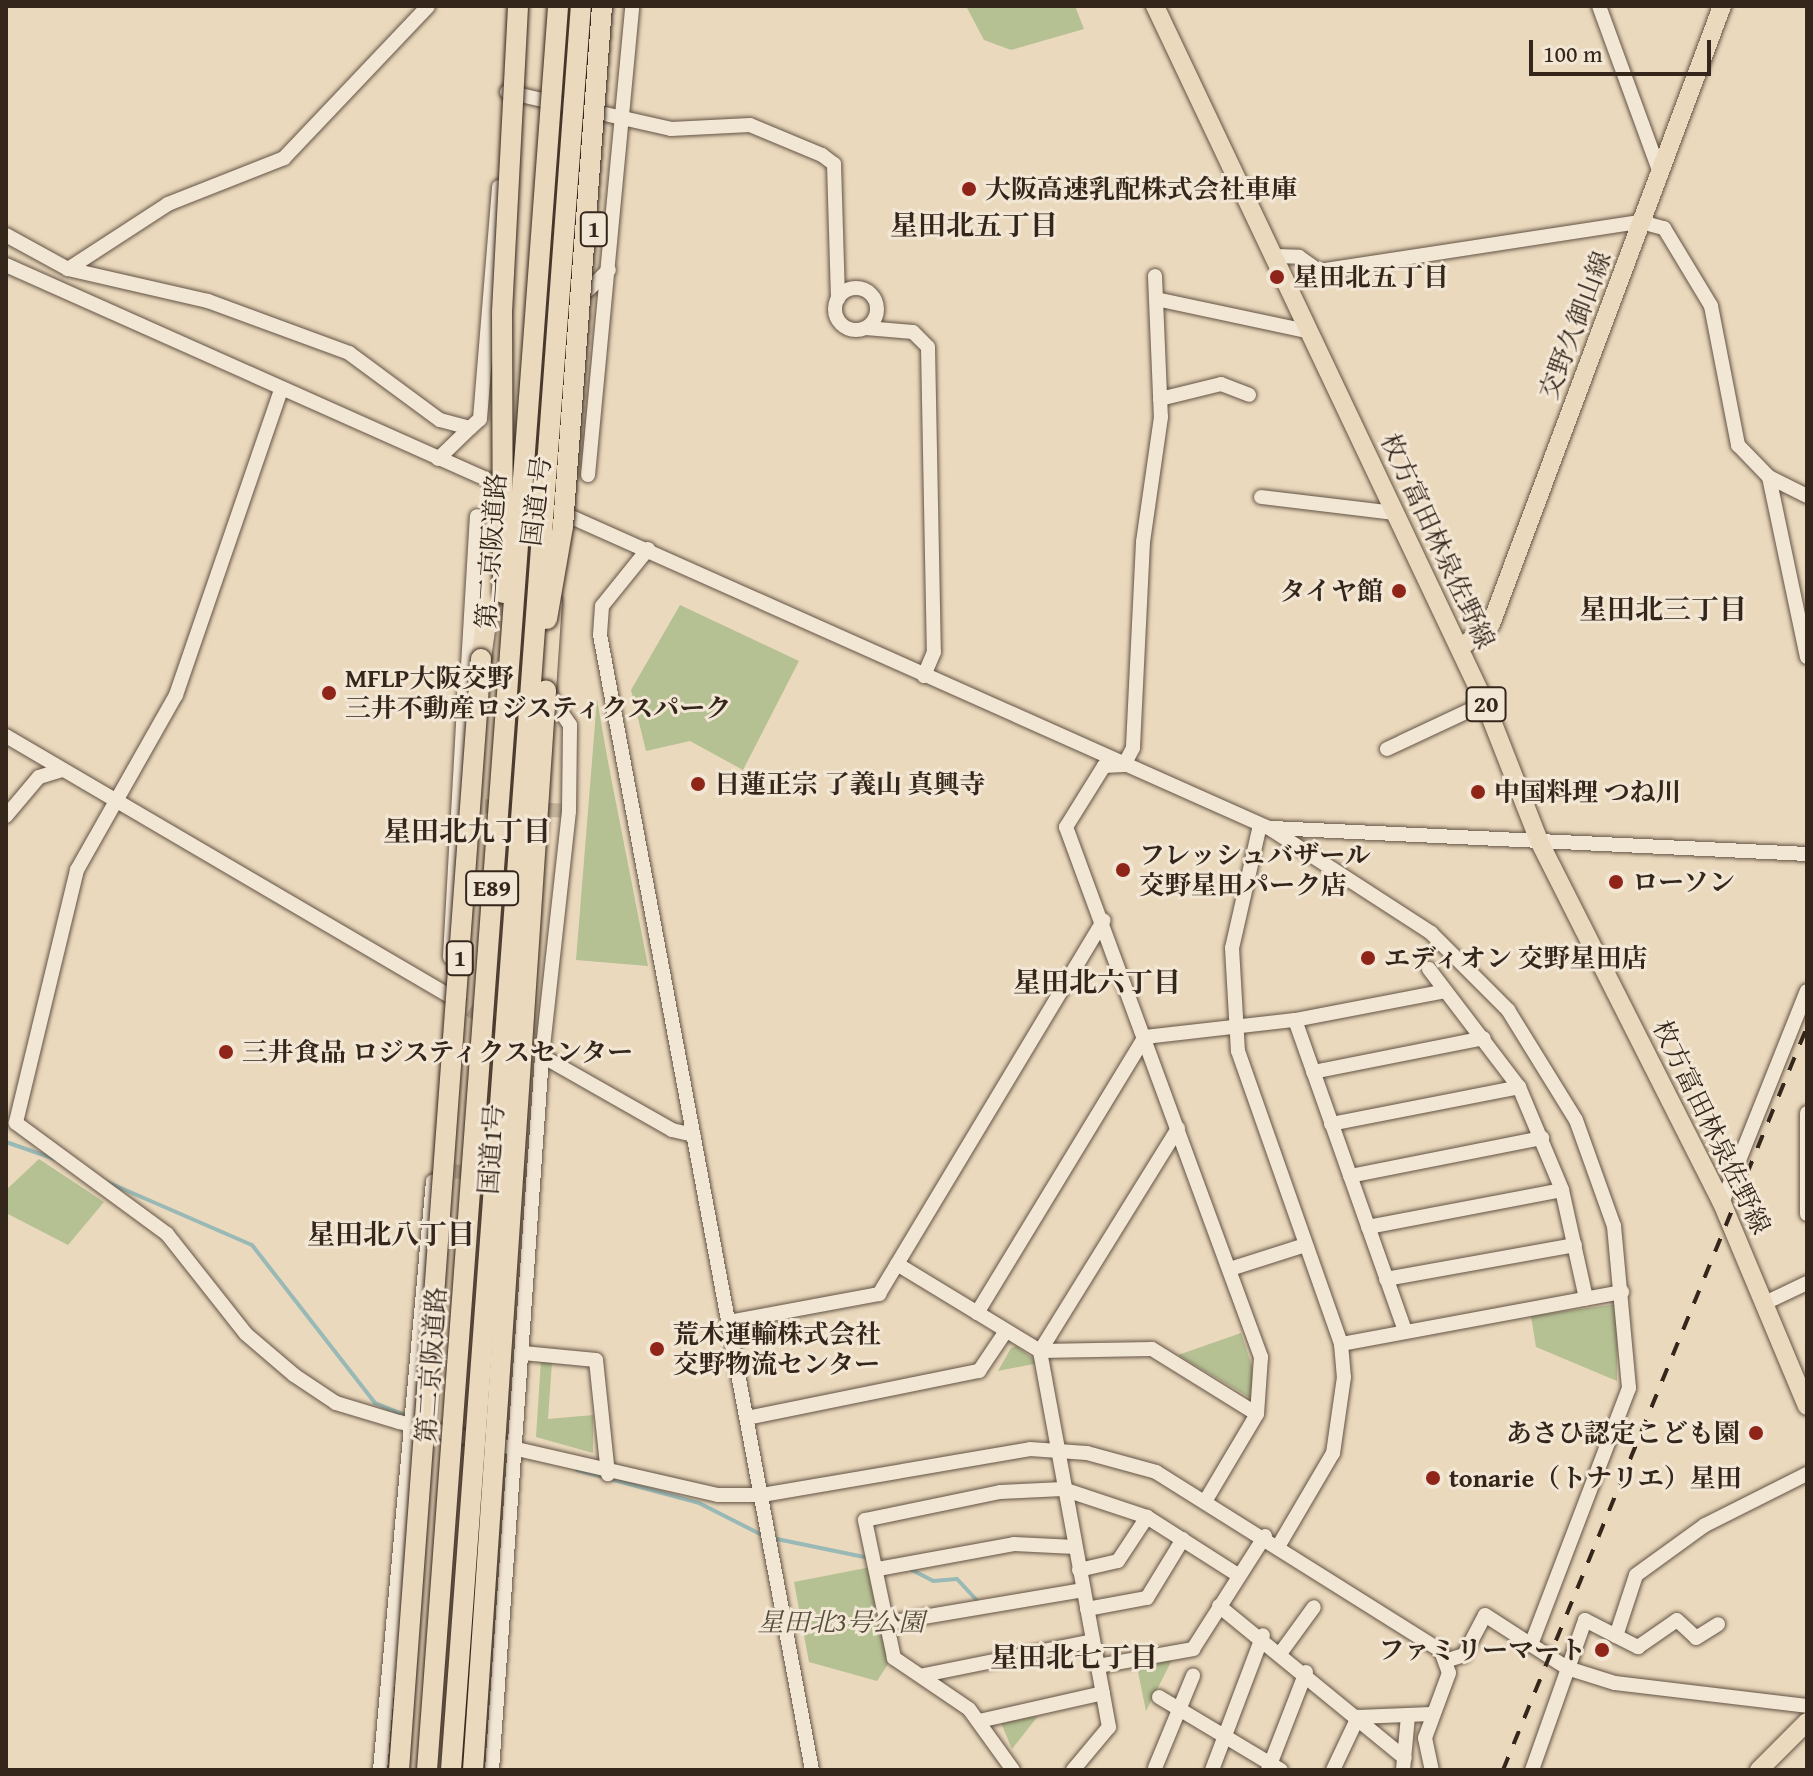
<!DOCTYPE html>
<meta charset="utf-8">
<style>
body{margin:0}
#map{position:relative;width:1813px;height:1776px;overflow:hidden;background:#ebd9bd;font-family:"Gentium Book Plus","Noto Serif JP",serif}
div>[style]{position:absolute}
[style*='--x']{left:calc(var(--x)*1px);top:calc(var(--y)*1px);width:calc(var(--w)*1px);rotate:calc(var(--a)*1deg)}
.green>*{inset:0;background:#b5c093}
.stream>*{height:4px;margin:-2px;padding:0 2px;transform-origin:2px;border-radius:2px;background:#99b9b6}
.minor-tunnel>*{height:14px;margin-top:-7px;transform-origin:0;background:repeating-linear-gradient(90deg,#c7b59d 0 14px,transparent 0 21px)}
.roads{filter:drop-shadow(0 0 2px #625344) drop-shadow(0 0 2px #625344)}
.minor>*{height:14px;margin:-7px;padding:0 7px;transform-origin:7px;border-radius:7px;background:#f2e6d4}
.minor>.ring{margin:-7px;padding:0;box-sizing:content-box;background:none;border:14px solid #f2e6d4;border-radius:50%}
.major>*{height:18px;margin:-9px;padding:0 9px;transform-origin:9px;border-radius:9px;background:#ebd9bd}
.highway>*{height:20px;margin:-10px;padding:0 10px;transform-origin:10px;border-radius:10px;background:#ebd9bd}
.rail>*{height:4px;margin-top:-2px;transform-origin:0;background:repeating-linear-gradient(90deg,#35261c 0 14px,transparent 0 28px)}
.bridges{filter:drop-shadow(0 0 2px #35261c) drop-shadow(0 0 2px #35261c)}
.highway-bridge>*{height:20px;margin:-10px;padding:0 10px;transform-origin:10px;border-radius:10px;background:#ebd9bd}
.dots>*{width:22px;height:22px;translate:-50% -50%;box-sizing:border-box;border:4px solid #f2e6d4;border-radius:50%}
span{translate:-50% -50%;white-space:nowrap;text-align:center;line-height:1.15;-webkit-text-stroke:6px #f2e6d4;paint-order:stroke}
.shield-label span{padding:2px 6px;background:#f2e6d4;border:2px solid;border-radius:6px;-webkit-text-stroke-width:0}
.shield-label{font-size:24px;color:#35261c;font-weight:700}
.poi-label{font-size:26px;color:#35261c;font-weight:700}
.left{translate:0 -50%;text-align:left}
.right{translate:-100% -50%;text-align:right}
.street-label{font-size:26px;color:#35261c}
.park-label{font-size:26px;color:#554c3a;font-style:italic}
.neighbourhood-label{font-size:28px;color:#35261c;font-weight:700}
.frame{position:absolute;inset:0;border:8px solid #35261c;pointer-events:none}
.scale{position:absolute;left:1529px;top:40px;width:182px;height:36px;box-sizing:border-box;border:4px solid #35261c;border-top:0;padding-left:10px;font-size:24px;line-height:28px;white-space:nowrap;color:#35261c;-webkit-text-stroke:6px #f2e6d4;paint-order:stroke}
</style>
<div id="map">
<div class="green">
<div style="clip-path:polygon(966px 6px,1075px 6px,1084px 29px,1011px 50px,984px 40px)"></div>
<div style="clip-path:polygon(680px 605px,799px 661px,743px 770px,690px 741px,646px 751px,631px 690px)"></div>
<div style="clip-path:polygon(597px 699px,608px 762px,648px 966px,576px 960px)"></div>
<div style="clip-path:polygon(39px 1159px,104px 1202px,68px 1245px,6px 1213px,6px 1190px)"></div>
<div style="clip-path:polygon(1617px 1304px,1617px 1381px,1536px 1347px,1531px 1316px)"></div>
<div style="clip-path:polygon(1241px 1333px,1252px 1366px,1254px 1400px,1178px 1355px)"></div>
<div style="clip-path:polygon(1016px 1346px,1039px 1363px,998px 1371px,1011px 1348px)"></div>
<div style="clip-path:polygon(541px 1360px,552px 1362px,548px 1419px,593px 1415px,593px 1453px,536px 1437px)"></div>
<div style="clip-path:polygon(871px 1567px,890px 1661px,877px 1681px,809px 1662px,794px 1582px)"></div>
<div style="clip-path:polygon(1172px 1660px,1146px 1711px,1137px 1667px)"></div>
<div style="clip-path:polygon(1038px 1716px,1012px 1749px,1001px 1723px)"></div>
</div>
<div class="stream">
<div style="--x:6;--y:1142;--w:52;--a:19.1"></div>
<div style="--x:107;--y:1182;--w:158;--a:23.5"></div>
<div style="--x:252;--y:1245;--w:200;--a:52.1"></div>
<div style="--x:375;--y:1403;--w:35;--a:22"></div>
<div style="--x:577;--y:1470;--w:126;--a:15.1"></div>
<div style="--x:699;--y:1503;--w:73;--a:26.9"></div>
<div style="--x:772;--y:1538;--w:99;--a:11.7"></div>
<div style="--x:908;--y:1568;--w:28;--a:27"></div>
<div style="--x:933;--y:1581;--w:24;--a:-5"></div>
<div style="--x:957;--y:1579;--w:35;--a:47"></div>
</div>
<div class="minor-tunnel">
<div style="--x:464;--y:805;--w:105;--a:3.3"></div>
<div style="--x:452;--y:998;--w:107;--a:32.8"></div>
<div style="--x:434;--y:1170;--w:101;--a:4"></div>
</div>
<div class="roads">
<div class="minor">
<div style="--x:1599;--y:6;--w:178;--a:69.9"></div>
<div style="--x:507;--y:92;--w:168;--a:12.7"></div>
<div style="--x:671;--y:129;--w:79;--a:-2.9"></div>
<div style="--x:750;--y:125;--w:78;--a:22.6"></div>
<div style="--x:822;--y:155;--w:15;--a:37"></div>
<div style="--x:834;--y:164;--w:135;--a:88.3"></div>
<div style="--x:6;--y:235;--w:71;--a:28.7"></div>
<div style="--x:68;--y:269;--w:144;--a:12.9"></div>
<div style="--x:208;--y:301;--w:150;--a:20.2"></div>
<div style="--x:349;--y:353;--w:113;--a:36.4"></div>
<div style="--x:440;--y:420;--w:31;--a:15"></div>
<div style="--x:470;--y:428;--w:13;--a:-42"></div>
<div style="--x:480;--y:419;--w:233;--a:-85.3"></div>
<div style="--x:1276;--y:256;--w:23;--a:2"></div>
<div style="--x:1299;--y:257;--w:24;--a:35"></div>
<div style="--x:1319;--y:271;--w:326;--a:-8.7"></div>
<div style="--x:1641;--y:222;--w:24;--a:15"></div>
<div style="--x:1664;--y:228;--w:91;--a:58.9"></div>
<div style="--x:1711;--y:306;--w:142;--a:79"></div>
<div style="--x:1738;--y:445;--w:45;--a:45.9"></div>
<div style="--x:1769;--y:477;--w:42;--a:26.6"></div>
<div style="--x:6;--y:265;--w:1383;--a:24.03"></div>
<div style="--x:1269;--y:828;--w:193;--a:32.9"></div>
<div style="--x:1431;--y:933;--w:109;--a:45"></div>
<div style="--x:1508;--y:1010;--w:129;--a:58.3"></div>
<div style="--x:1576;--y:1120;--w:113;--a:70.3"></div>
<div style="--x:1614;--y:1226;--w:163;--a:84.7"></div>
<div style="--x:1629;--y:1388;--w:274;--a:110.9"></div>
<div style="--x:68;--y:269;--w:119;--a:-33"></div>
<div style="--x:168;--y:204;--w:125;--a:-21.6"></div>
<div style="--x:284;--y:158;--w:209;--a:-46.5"></div>
<div style="--x:1155;--y:276;--w:141;--a:87.6"></div>
<div style="--x:1161;--y:417;--w:126;--a:98.2"></div>
<div style="--x:1143;--y:542;--w:206;--a:92.8"></div>
<div style="--x:1133;--y:748;--w:19;--a:118"></div>
<div style="--x:1124;--y:765;--w:20;--a:177"></div>
<div style="--x:1104;--y:766;--w:72;--a:121.9"></div>
<div style="--x:1066;--y:827;--w:565;--a:69.8"></div>
<div style="--x:1261;--y:1357;--w:57;--a:94"></div>
<div style="--x:1257;--y:1414;--w:100;--a:120.7"></div>
<div class="ring" style="left:835px;top:288px;width:28px;height:28px"></div>
<div style="--x:588;--y:290;--w:29;--a:-44"></div>
<div style="--x:1156;--y:299;--w:158;--a:12"></div>
<div style="--x:866;--y:328;--w:47;--a:4.9"></div>
<div style="--x:913;--y:332;--w:21;--a:45"></div>
<div style="--x:928;--y:347;--w:305;--a:88.9"></div>
<div style="--x:934;--y:652;--w:26;--a:113"></div>
<div style="--x:281;--y:390;--w:323;--a:109"></div>
<div style="--x:176;--y:695;--w:201;--a:119.5"></div>
<div style="--x:77;--y:870;--w:260;--a:103.6"></div>
<div style="--x:16;--y:1123;--w:187;--a:36.3"></div>
<div style="--x:167;--y:1234;--w:127;--a:51.7"></div>
<div style="--x:246;--y:1334;--w:63;--a:40.5"></div>
<div style="--x:294;--y:1375;--w:50;--a:33.7"></div>
<div style="--x:336;--y:1403;--w:66;--a:16.8"></div>
<div style="--x:399;--y:1422;--w:327;--a:12.9"></div>
<div style="--x:718;--y:1495;--w:44;--a:0"></div>
<div style="--x:762;--y:1495;--w:272;--a:-9.7"></div>
<div style="--x:1030;--y:1449;--w:57;--a:4"></div>
<div style="--x:1087;--y:1453;--w:72;--a:15.4"></div>
<div style="--x:1156;--y:1472;--w:337;--a:32.1"></div>
<div style="--x:1441;--y:1651;--w:23;--a:70"></div>
<div style="--x:1449;--y:1673;--w:69;--a:110.3"></div>
<div style="--x:1425;--y:1738;--w:33;--a:78"></div>
<div style="--x:1160;--y:399;--w:63;--a:-13.8"></div>
<div style="--x:1221;--y:384;--w:30;--a:21"></div>
<div style="--x:438;--y:459;--w:45;--a:-44.1"></div>
<div style="--x:588;--y:475;--w:471;--a:-84.6"></div>
<div style="--x:1769;--y:477;--w:184;--a:78.1"></div>
<div style="--x:1261;--y:497;--w:136;--a:6.8"></div>
<div style="--x:648;--y:549;--w:73;--a:128.9"></div>
<div style="--x:602;--y:606;--w:29;--a:94"></div>
<div style="--x:600;--y:635;--w:1155;--a:79.42"></div>
<div style="--x:467;--y:683;--w:167;--a:-86.6"></div>
<div style="--x:6;--y:736;--w:512;--a:30.37"></div>
<div style="--x:1387;--y:749;--w:108;--a:-25.1"></div>
<div style="--x:6;--y:816;--w:51;--a:-49.8"></div>
<div style="--x:39;--y:777;--w:24;--a:-17"></div>
<div style="--x:1260;--y:825;--w:126;--a:102.8"></div>
<div style="--x:1232;--y:948;--w:103;--a:86.7"></div>
<div style="--x:1238;--y:1051;--w:311;--a:70.6"></div>
<div style="--x:1341;--y:1344;--w:33;--a:85"></div>
<div style="--x:1344;--y:1377;--w:77;--a:98.2"></div>
<div style="--x:1333;--y:1453;--w:107;--a:120.4"></div>
<div style="--x:1272;--y:828;--w:536;--a:2.78"></div>
<div style="--x:450;--y:957;--w:265;--a:-86.8"></div>
<div style="--x:465;--y:692;--w:30;--a:-64"></div>
<div style="--x:1429;--y:969;--w:148;--a:52.7"></div>
<div style="--x:1519;--y:1087;--w:112;--a:67.3"></div>
<div style="--x:1562;--y:1190;--w:111;--a:77.5"></div>
<div style="--x:1295;--y:1020;--w:330;--a:70.5"></div>
<div style="--x:542;--y:1056;--w:150;--a:29.6"></div>
<div style="--x:672;--y:1130;--w:22;--a:13"></div>
<div style="--x:1313;--y:1072;--w:174;--a:-11.2"></div>
<div style="--x:1807;--y:1113;--w:101;--a:90"></div>
<div style="--x:1331;--y:1124;--w:192;--a:-11.1"></div>
<div style="--x:1350;--y:1176;--w:196;--a:-11.2"></div>
<div style="--x:1722;--y:1203;--w:228;--a:-68.2"></div>
<div style="--x:1368;--y:1227;--w:197;--a:-10.8"></div>
<div style="--x:897;--y:1264;--w:167;--a:31.3"></div>
<div style="--x:1040;--y:1351;--w:112;--a:-1"></div>
<div style="--x:1152;--y:1349;--w:123;--a:31.8"></div>
<div style="--x:1230;--y:1269;--w:79;--a:-17.7"></div>
<div style="--x:1386;--y:1279;--w:192;--a:-10.2"></div>
<div style="--x:1767;--y:1302;--w:44;--a:-25.4"></div>
<div style="--x:977;--y:1313;--w:323;--a:-58.7"></div>
<div style="--x:1145;--y:1037;--w:151;--a:-6.5"></div>
<div style="--x:1295;--y:1020;--w:153;--a:-10.9"></div>
<div style="--x:728;--y:1322;--w:154;--a:-10.5"></div>
<div style="--x:879;--y:1294;--w:436;--a:-59"></div>
<div style="--x:1341;--y:1344;--w:286;--a:-10.5"></div>
<div style="--x:523;--y:1353;--w:73;--a:5.5"></div>
<div style="--x:596;--y:1360;--w:115;--a:84"></div>
<div style="--x:747;--y:1418;--w:237;--a:-11.5"></div>
<div style="--x:979;--y:1371;--w:48;--a:-56"></div>
<div style="--x:878;--y:1569;--w:138;--a:-10.4"></div>
<div style="--x:1014;--y:1544;--w:61;--a:2.8"></div>
<div style="--x:1079;--y:1570;--w:40;--a:-13"></div>
<div style="--x:1118;--y:1561;--w:53;--a:-56.6"></div>
<div style="--x:1219;--y:1606;--w:240;--a:39.3"></div>
<div style="--x:1087;--y:1609;--w:61;--a:-10.4"></div>
<div style="--x:1147;--y:1598;--w:69;--a:-58.6"></div>
<div style="--x:888;--y:1623;--w:198;--a:-9.6"></div>
<div style="--x:1616;--y:1636;--w:25;--a:27"></div>
<div style="--x:1638;--y:1647;--w:47;--a:-34.7"></div>
<div style="--x:1677;--y:1620;--w:26;--a:43"></div>
<div style="--x:1696;--y:1638;--w:26;--a:-32"></div>
<div style="--x:1282;--y:1651;--w:54;--a:-54"></div>
<div style="--x:1448;--y:1660;--w:17;--a:-17"></div>
<div style="--x:1464;--y:1655;--w:45;--a:-62.3"></div>
<div style="--x:1485;--y:1615;--w:98;--a:32.9"></div>
<div style="--x:1567;--y:1668;--w:50;--a:17.4"></div>
<div style="--x:1615;--y:1683;--w:193;--a:6.8"></div>
<div style="--x:1098;--y:1666;--w:97;--a:-10.1"></div>
<div style="--x:1193;--y:1649;--w:134;--a:-57.5"></div>
<div style="--x:924;--y:1675;--w:172;--a:-11.4"></div>
<div style="--x:1159;--y:1697;--w:142;--a:30.9"></div>
<div style="--x:979;--y:1721;--w:127;--a:-12.7"></div>
<div style="--x:1155;--y:1768;--w:100;--a:-67.6"></div>
<div style="--x:380;--y:1770;--w:591;--a:-84.86"></div>
<div style="--x:492;--y:1770;--w:716;--a:-85.99"></div>
<div style="--x:542;--y:1056;--w:246;--a:-83.7"></div>
<div style="--x:569;--y:811;--w:86;--a:-89.3"></div>
<div style="--x:570;--y:725;--w:42;--a:-124.4"></div>
<div style="--x:1013;--y:1770;--w:75;--a:-125.8"></div>
<div style="--x:969;--y:1709;--w:91;--a:-145.8"></div>
<div style="--x:894;--y:1658;--w:141;--a:-101.9"></div>
<div style="--x:865;--y:1520;--w:138;--a:-11.7"></div>
<div style="--x:1000;--y:1492;--w:63;--a:-2.7"></div>
<div style="--x:1063;--y:1489;--w:89;--a:18.4"></div>
<div style="--x:1147;--y:1517;--w:108;--a:32.5"></div>
<div style="--x:1073;--y:1770;--w:56;--a:-50.1"></div>
<div style="--x:1109;--y:1727;--w:382;--a:-100.4"></div>
<div style="--x:1040;--y:1351;--w:262;--a:-58.2"></div>
<div style="--x:1212;--y:1770;--w:144;--a:-69.3"></div>
<div style="--x:1268;--y:1770;--w:105;--a:-68.8"></div>
<div style="--x:1333;--y:1770;--w:59;--a:-64.7"></div>
<div style="--x:1358;--y:1717;--w:73;--a:-2.4"></div>
<div style="--x:1403;--y:1770;--w:54;--a:-84.7"></div>
<div style="--x:1532;--y:1770;--w:159;--a:-70.5"></div>
<div style="--x:1585;--y:1620;--w:35;--a:27"></div>
<div style="--x:1616;--y:1636;--w:64;--a:-71.8"></div>
<div style="--x:1636;--y:1575;--w:85;--a:-35.9"></div>
<div style="--x:1705;--y:1525;--w:114;--a:-26.6"></div>
</div>
<div class="major">
<div style="--x:1155;--y:6;--w:771;--a:64.66"></div>
<div style="--x:1485;--y:703;--w:148;--a:68.6"></div>
<div style="--x:1539;--y:841;--w:406;--a:63.2"></div>
<div style="--x:1722;--y:1203;--w:220;--a:67.3"></div>
<div style="--x:1460;--y:648;--w:39;--a:-38"></div>
<div style="--x:1491;--y:624;--w:660;--a:-69.5"></div>
<div style="--x:1759;--y:1770;--w:68;--a:-45"></div>
</div>
<div class="highway">
<div style="--x:481;--y:659;--w:116;--a:-82.1"></div>
<div style="--x:546;--y:690;--w:88;--a:-86.1"></div>
</div>
</div>
<div class="rail">
<div style="--x:1503;--y:1770;--w:803;--a:-67.75"></div>
</div>
<div class="bridges">
<div class="highway-bridge">
<div style="--x:503;--y:593;--w:281;--a:-90.2"></div>
<div style="--x:502;--y:312;--w:306;--a:-87"></div>
<div style="--x:547;--y:619;--w:94;--a:-80.2"></div>
<div style="--x:563;--y:526;--w:521;--a:-85.71"></div>
<div style="--x:399;--y:1770;--w:1114;--a:-85.78"></div>
<div style="--x:427;--y:1770;--w:1769;--a:-85.75"></div>
<div style="--x:451;--y:1770;--w:1769;--a:-85.79"></div>
<div style="--x:473;--y:1770;--w:1082;--a:-86.13"></div>
</div>
</div>
<div class="dots">
<div style="left:969px;top:189px;background:#8f2418"></div>
<div style="left:1277px;top:277px;background:#8f2418"></div>
<div style="left:1399px;top:591px;background:#8f2418"></div>
<div style="left:329px;top:693px;background:#8f2418"></div>
<div style="left:698px;top:784px;background:#8f2418"></div>
<div style="left:1478px;top:792px;background:#8f2418"></div>
<div style="left:1123px;top:870px;background:#8f2418"></div>
<div style="left:1616px;top:882px;background:#8f2418"></div>
<div style="left:1368px;top:958px;background:#8f2418"></div>
<div style="left:226px;top:1052px;background:#8f2418"></div>
<div style="left:657px;top:1349px;background:#8f2418"></div>
<div style="left:1756px;top:1433px;background:#8f2418"></div>
<div style="left:1433px;top:1478px;background:#8f2418"></div>
<div style="left:1602px;top:1650px;background:#8f2418"></div>
</div>
<div class="shield-label">
<span style="left:594px;top:229px">1</span>
<span style="left:1486px;top:704px">20</span>
<span style="left:492px;top:888px">E89</span>
<span style="left:460px;top:958px">1</span>
</div>
<div class="poi-label">
<span class="left" style="left:985px;top:189px">大阪高速乳配株式会社車庫</span>
<span class="left" style="left:1293px;top:277px">星田北五丁目</span>
<span class="right" style="left:1383px;top:591px">タイヤ館</span>
<span class="left" style="left:345px;top:693px">MFLP大阪交野<br>三井不動産ロジスティクスパーク</span>
<span class="left" style="left:714px;top:784px">日蓮正宗 了義山 真興寺</span>
<span class="left" style="left:1494px;top:792px">中国料理 つね川</span>
<span class="left" style="left:1139px;top:870px">フレッシュバザール<br>交野星田パーク店</span>
<span class="left" style="left:1632px;top:882px">ローソン</span>
<span class="left" style="left:1384px;top:958px">エディオン 交野星田店</span>
<span class="left" style="left:242px;top:1052px">三井食品 ロジスティクスセンター</span>
<span class="left" style="left:673px;top:1349px">荒木運輸株式会社<br>交野物流センター</span>
<span class="right" style="left:1740px;top:1433px">あさひ認定こども園</span>
<span class="left" style="left:1449px;top:1478px">tonarie（トナリエ）星田</span>
<span class="right" style="left:1586px;top:1650px">ファミリーマート</span>
</div>
<div class="street-label">
<span style="left:1575px;top:325px;rotate:-69deg">交野久御山線</span>
<span style="left:536px;top:501px;rotate:-83deg">国道1号</span>
<span style="left:1438px;top:541px;rotate:65deg">枚方富田林泉佐野線</span>
<span style="left:491px;top:551px;rotate:-86deg">第二京阪道路</span>
<span style="left:1712px;top:1127px;rotate:64deg">枚方富田林泉佐野線</span>
<span style="left:491px;top:1149px;rotate:-86deg">国道1号</span>
<span style="left:431px;top:1365px;rotate:-86deg">第二京阪道路</span>
</div>
<div class="park-label">
<span style="left:841px;top:1622px">星田北3号公園</span>
</div>
<div class="neighbourhood-label">
<span style="left:974px;top:225px">星田北五丁目</span>
<span style="left:1663px;top:609px">星田北三丁目</span>
<span style="left:467px;top:831px">星田北九丁目</span>
<span style="left:1097px;top:982px">星田北六丁目</span>
<span style="left:391px;top:1234px">星田北八丁目</span>
<span style="left:1074px;top:1657px">星田北七丁目</span>
</div>
<div class="frame"></div>
<div class="scale">100 m</div>
</div>
